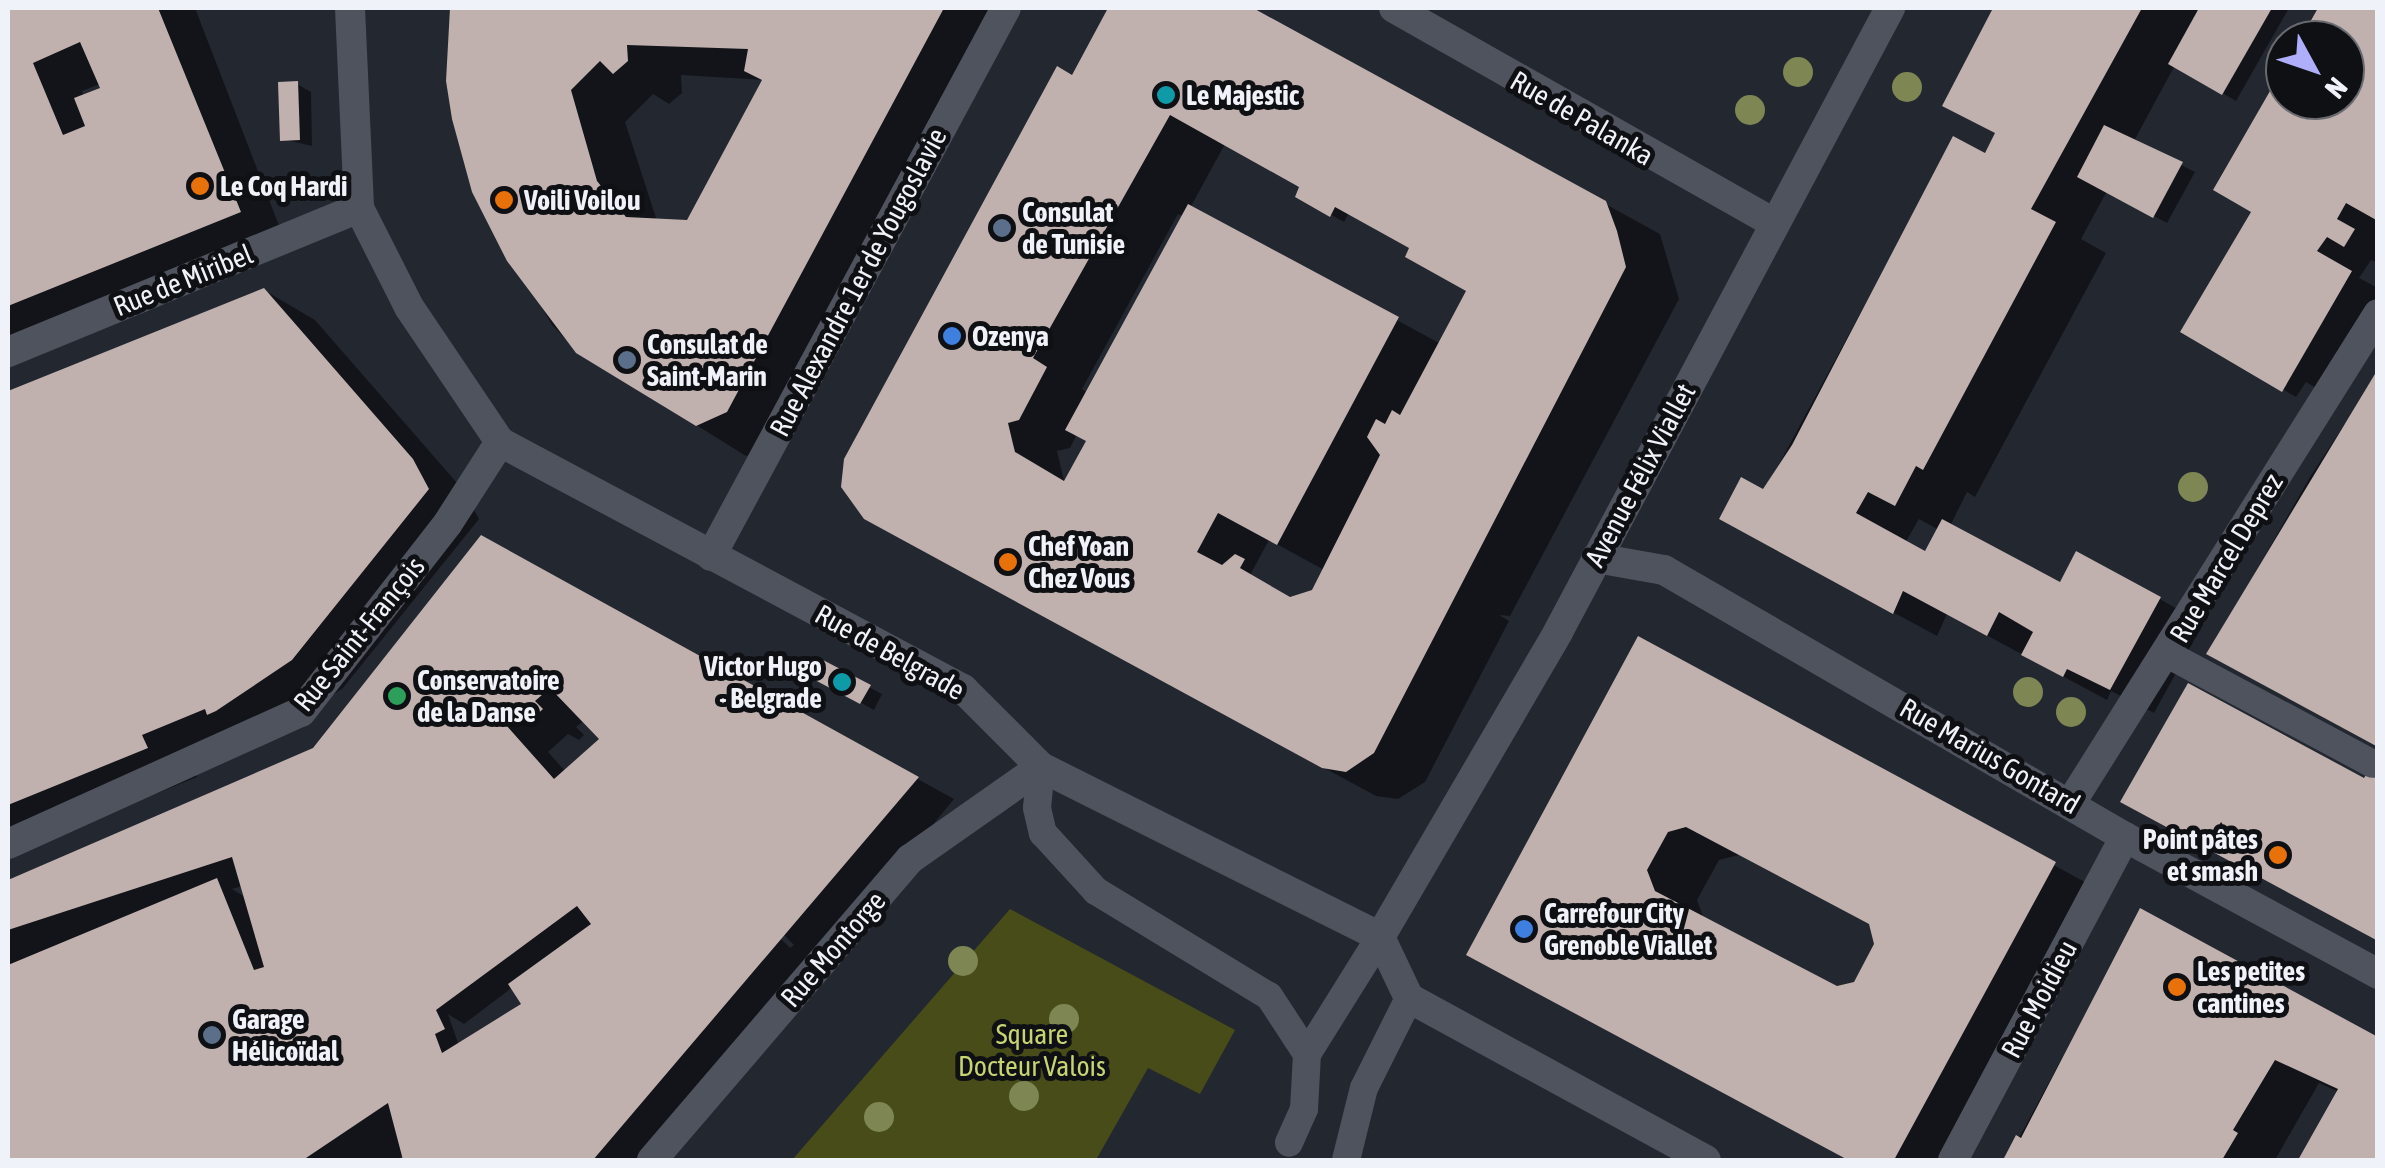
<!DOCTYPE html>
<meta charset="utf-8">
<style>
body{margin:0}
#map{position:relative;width:2385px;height:1168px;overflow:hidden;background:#232730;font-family:"Asap Condensed",sans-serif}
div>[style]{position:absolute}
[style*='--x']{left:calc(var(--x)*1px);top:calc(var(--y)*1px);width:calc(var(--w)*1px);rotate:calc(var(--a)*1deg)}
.green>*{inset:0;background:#474c18}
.shadow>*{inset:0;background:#0007}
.building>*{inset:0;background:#c0b0ae}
.lane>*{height:28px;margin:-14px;padding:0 14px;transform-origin:14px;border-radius:14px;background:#4f535e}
.street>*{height:30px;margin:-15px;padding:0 15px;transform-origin:15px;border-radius:15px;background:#4f535e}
.trees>*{width:30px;height:30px;margin:-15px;border-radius:50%;background:#7e8654}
.dots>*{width:28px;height:28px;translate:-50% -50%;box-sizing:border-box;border:5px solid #0e1014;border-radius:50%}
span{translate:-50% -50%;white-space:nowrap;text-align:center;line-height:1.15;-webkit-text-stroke:10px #0e1014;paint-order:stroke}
.poi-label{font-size:28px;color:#f0f2f9;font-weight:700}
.left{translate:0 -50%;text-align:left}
.right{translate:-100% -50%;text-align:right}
.street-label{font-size:28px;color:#f0f2f9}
.park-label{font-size:28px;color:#c8d472}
.frame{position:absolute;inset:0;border:10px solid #f0f2f9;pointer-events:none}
.north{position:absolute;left:2265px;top:20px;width:100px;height:100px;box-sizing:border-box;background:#0e1014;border:2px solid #686a70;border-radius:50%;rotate:130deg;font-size:28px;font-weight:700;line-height:40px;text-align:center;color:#f0f2f9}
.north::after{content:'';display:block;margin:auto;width:35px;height:45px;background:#afaefa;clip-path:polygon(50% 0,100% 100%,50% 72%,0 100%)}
</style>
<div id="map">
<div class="green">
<div style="clip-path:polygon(1010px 909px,1235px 1030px,1200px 1094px,1148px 1068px,1096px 1160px,792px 1160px)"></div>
</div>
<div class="shadow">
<div style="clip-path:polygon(evenodd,8px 8px,195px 8px,283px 236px,8px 355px,8px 157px,16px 153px,8px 135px,8px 8px,100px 84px,103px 89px,84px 97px,82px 91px,100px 84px)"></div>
<div style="clip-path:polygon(evenodd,451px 8px,1015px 8px,774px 448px,746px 456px,577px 351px,552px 325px,475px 191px,448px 81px,451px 8px,681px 75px,765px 80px,689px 223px,657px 221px,625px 122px,653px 94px,669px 104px,682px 93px,681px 75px)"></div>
<div style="clip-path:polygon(evenodd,1111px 8px,1247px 8px,1660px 234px,1679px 299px,1510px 616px,1499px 615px,1509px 621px,1425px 782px,1398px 799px,1376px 796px,918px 548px,866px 517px,847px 496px,846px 460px,1111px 8px,1225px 144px,1303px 187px,1298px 196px,1344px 222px,1349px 213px,1412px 248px,1469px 291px,1441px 344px,1190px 208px,1225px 144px,1111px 8px,1178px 214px,1184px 217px,1088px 393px,1082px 389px,1178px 214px,1111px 8px,1077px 434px,1089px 441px,1065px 485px,1057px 451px,1070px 448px,1077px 434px,1111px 8px,1269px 540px,1326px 571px,1314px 592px,1290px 600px,1248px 579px,1269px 540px)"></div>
<div style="clip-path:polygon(evenodd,1997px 8px,2289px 8px,2236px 101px,2175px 65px,2134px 141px,2195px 172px,2167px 223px,2107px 191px,2081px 239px,2106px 253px,1975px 497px,1967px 492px,1950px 526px,2061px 585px,2160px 599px,2203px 624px,2154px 713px,2111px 691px,2107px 700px,1947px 614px,1937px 636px,1765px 543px,1764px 492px,1954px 139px,1986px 156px,1997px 134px,1946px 105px,1997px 8px,1919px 519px,1939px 530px,1926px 555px,1905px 543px,1919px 519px)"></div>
<div style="clip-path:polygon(2321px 8px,2378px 8px,2378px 263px,2371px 260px,2359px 278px,2378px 288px,2378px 326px,2336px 400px,2306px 382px,2296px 397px,2183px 331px,2254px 211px,2285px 70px,2285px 100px,2345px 100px,2345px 40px,2302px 40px)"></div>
<div style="clip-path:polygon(297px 84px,311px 92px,312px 146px,282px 139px)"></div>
<div style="clip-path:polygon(264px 290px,315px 320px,464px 491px,479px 519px,343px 688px,268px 739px,192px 764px,197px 777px,8px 854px,8px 394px)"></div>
<div style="clip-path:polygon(2378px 373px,2209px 653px,2310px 477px)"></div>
<div style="clip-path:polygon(evenodd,482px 539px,954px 799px,657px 1160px,406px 1160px,404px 1155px,396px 1160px,8px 1160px,8px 882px,314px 750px,482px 539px,585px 720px,603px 739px,566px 772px,548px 752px,568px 734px,579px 740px,584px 735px,576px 727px,585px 720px,482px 539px,679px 828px,794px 945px,790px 948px,675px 832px,679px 828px,482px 539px,242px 886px,245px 897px,232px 889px,242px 886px,482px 539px,513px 987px,524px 1005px,459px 1046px,448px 1014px,464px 1024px,513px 987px)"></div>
<div style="clip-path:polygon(evenodd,1639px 640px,2105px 893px,1960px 1160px,1849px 1160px,1520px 983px,1639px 640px,1739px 855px,1871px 925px,1876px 944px,1855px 984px,1837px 989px,1704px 919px,1697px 900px,1719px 860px,1739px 855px)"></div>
<div style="clip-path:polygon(824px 663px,882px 694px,874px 710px,816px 678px)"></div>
<div style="clip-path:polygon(2141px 912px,2378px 1039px,2378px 1160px,2303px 1160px,2339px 1092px,2319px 1083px,2275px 1160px,2007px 1160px)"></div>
</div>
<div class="building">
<div style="clip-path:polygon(evenodd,8px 8px,158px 8px,241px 212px,8px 306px,8px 8px,80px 42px,100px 88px,74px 98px,85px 126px,63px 135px,33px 63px,80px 42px)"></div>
<div style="clip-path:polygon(evenodd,450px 8px,944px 8px,727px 412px,696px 426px,576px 353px,507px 261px,472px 192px,452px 119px,446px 81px,450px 8px,627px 45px,748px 49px,744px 71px,762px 80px,687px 220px,626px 217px,597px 181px,571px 90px,600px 61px,613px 74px,628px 61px,627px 45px)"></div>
<div style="clip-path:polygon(evenodd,1108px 8px,1253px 8px,1606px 201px,1617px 231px,1626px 267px,1374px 753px,1346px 772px,1322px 768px,864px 519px,841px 487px,844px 459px,1057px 66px,1072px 75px,1108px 8px,1170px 115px,1299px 187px,1295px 197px,1330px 217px,1335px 207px,1409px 248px,1405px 257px,1466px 291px,1400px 415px,1392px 410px,1385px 424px,1376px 419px,1367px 437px,1380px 455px,1312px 590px,1290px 597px,1240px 568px,1245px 559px,1235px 554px,1222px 565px,1197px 552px,1218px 513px,1277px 545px,1399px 317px,1188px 204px,1065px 430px,1086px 441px,1064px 481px,1015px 452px,1013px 444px,1008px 423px,1019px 420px,1047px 367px,1033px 358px,1170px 115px)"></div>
<div style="clip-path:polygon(1993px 8px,2142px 8px,2031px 209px,2056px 222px,1923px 470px,1916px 466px,1895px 506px,1868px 492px,1856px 513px,1925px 551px,1942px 519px,2060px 582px,2076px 551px,2161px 597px,2110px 690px,2067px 669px,2063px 677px,2021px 655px,2033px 632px,1999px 612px,1987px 636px,1903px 591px,1893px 614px,1719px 519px,1741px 477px,1763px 489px,1792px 445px,1953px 136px,1985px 153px,1995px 133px,1942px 106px)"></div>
<div style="clip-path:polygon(2199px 8px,2272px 8px,2222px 95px,2168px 64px)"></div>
<div style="clip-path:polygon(2318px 8px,2378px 8px,2378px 221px,2346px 203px,2337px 219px,2355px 229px,2344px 247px,2327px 237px,2317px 251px,2352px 271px,2282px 392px,2180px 332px,2251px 212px,2213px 190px,2285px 65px,2285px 100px,2345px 100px,2345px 40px,2300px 40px)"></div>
<div style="clip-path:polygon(298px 81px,300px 140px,280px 141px,278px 82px)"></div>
<div style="clip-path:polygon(2104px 125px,2183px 162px,2153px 218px,2077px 177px)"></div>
<div style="clip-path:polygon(264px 288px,413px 459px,429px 489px,292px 660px,216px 711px,207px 715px,205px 709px,142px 735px,148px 748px,8px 805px,8px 391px)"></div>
<div style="clip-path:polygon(2378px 369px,2378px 747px,2206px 654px)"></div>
<div style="clip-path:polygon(evenodd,481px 535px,919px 777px,593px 1160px,403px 1160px,388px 1103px,303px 1160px,8px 1160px,8px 965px,217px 878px,254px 970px,264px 967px,232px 857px,8px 930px,8px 880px,313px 748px,481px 535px,550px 688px,599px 739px,554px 779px,507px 726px,526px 708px,534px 717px,543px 709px,535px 701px,550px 688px,481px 535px,577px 906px,591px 924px,508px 984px,521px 1004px,442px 1053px,435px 1034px,445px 1029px,436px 1010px,577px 906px)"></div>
<div style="clip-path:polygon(evenodd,1638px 636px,2056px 862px,1894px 1160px,1848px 1160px,1466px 955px,1638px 636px,1686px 827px,1869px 924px,1874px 944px,1854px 982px,1837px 986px,1655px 891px,1647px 870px,1668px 832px,1686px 827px)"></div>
<div style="clip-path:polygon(823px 660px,871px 685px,860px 704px,813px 679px)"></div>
<div style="clip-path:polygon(2188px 683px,2364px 778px,2378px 758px,2378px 941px,2120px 802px)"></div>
<div style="clip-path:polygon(2140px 908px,2378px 1037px,2378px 1160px,2298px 1160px,2338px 1089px,2275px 1060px,2233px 1130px,2238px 1133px,2222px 1160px,2003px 1160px,2016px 1135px,2021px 1138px)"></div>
</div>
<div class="lane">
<div style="--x:2169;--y:655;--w:231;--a:28.1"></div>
<div style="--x:1041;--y:767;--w:41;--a:95.6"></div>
<div style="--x:1037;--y:808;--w:26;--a:77"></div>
<div style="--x:1043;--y:833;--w:79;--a:47.6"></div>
<div style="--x:1096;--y:891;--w:202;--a:31.3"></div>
<div style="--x:1269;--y:996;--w:69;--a:56.8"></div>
<div style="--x:1307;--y:1054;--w:55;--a:93.1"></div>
<div style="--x:1304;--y:1109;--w:37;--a:114"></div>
<div style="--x:1307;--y:1054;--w:138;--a:-58"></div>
<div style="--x:1346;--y:1160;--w:74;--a:-76"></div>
<div style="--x:1364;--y:1088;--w:101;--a:-63.4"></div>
</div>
<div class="street">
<div style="--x:350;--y:8;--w:200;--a:87.4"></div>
<div style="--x:359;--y:208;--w:111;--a:63.2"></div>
<div style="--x:409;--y:307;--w:163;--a:56"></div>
<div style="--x:500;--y:442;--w:525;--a:28.08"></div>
<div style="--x:963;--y:689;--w:110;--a:45"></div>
<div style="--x:1041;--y:767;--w:379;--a:26.6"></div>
<div style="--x:1380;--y:937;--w:68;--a:64.6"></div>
<div style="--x:1409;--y:998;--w:338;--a:28.6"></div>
<div style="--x:1394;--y:8;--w:437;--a:29.5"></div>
<div style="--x:8;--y:352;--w:379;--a:-22.3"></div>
<div style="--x:711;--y:556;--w:622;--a:-61.71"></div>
<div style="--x:1596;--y:558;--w:69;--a:10"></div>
<div style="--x:1664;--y:570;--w:533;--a:30.08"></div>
<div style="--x:2125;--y:837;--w:288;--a:28.4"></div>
<div style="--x:2072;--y:801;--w:575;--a:-57.86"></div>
<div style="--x:8;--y:844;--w:321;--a:-24.3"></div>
<div style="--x:301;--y:712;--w:239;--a:-52.1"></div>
<div style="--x:448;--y:523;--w:96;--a:-57.3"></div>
<div style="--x:1380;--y:937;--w:353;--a:-59.7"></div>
<div style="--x:1558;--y:632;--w:707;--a:-61.98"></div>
<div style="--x:652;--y:1160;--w:396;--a:-49.4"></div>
<div style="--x:910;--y:859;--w:160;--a:-35.1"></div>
<div style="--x:1953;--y:1160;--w:366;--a:-62"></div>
</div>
<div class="trees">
<div style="left:1798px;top:72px"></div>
<div style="left:1907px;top:87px"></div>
<div style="left:1750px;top:110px"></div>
<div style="left:2193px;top:487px"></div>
<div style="left:2028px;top:692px"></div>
<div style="left:2071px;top:712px"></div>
<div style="left:963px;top:961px"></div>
<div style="left:1064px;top:1019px"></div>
<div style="left:1024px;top:1096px"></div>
<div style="left:879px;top:1117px"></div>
</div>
<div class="dots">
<div style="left:1166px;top:95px;background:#0f9aa8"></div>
<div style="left:200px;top:186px;background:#e8710a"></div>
<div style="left:504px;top:200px;background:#e8710a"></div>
<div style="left:1002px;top:228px;background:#5c6f8a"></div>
<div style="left:952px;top:336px;background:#3f7fe0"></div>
<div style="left:627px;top:360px;background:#5c6f8a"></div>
<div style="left:1008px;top:562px;background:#e8710a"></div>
<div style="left:842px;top:682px;background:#0f9aa8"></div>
<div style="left:397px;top:696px;background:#2e9e5b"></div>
<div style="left:2278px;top:855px;background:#e8710a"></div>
<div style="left:1524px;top:929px;background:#3f7fe0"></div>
<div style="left:2177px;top:987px;background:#e8710a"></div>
<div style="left:212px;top:1035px;background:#5c6f8a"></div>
</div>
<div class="poi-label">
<span class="left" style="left:1186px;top:95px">Le Majestic</span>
<span class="left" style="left:220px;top:186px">Le Coq Hardi</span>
<span class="left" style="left:524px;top:200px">Voili Voilou</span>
<span class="left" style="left:1022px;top:228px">Consulat<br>de Tunisie</span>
<span class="left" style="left:972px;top:336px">Ozenya</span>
<span class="left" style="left:647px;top:360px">Consulat de<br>Saint-Marin</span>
<span class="left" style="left:1028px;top:562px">Chef Yoan<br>Chez Vous</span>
<span class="right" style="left:822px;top:682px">Victor Hugo<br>- Belgrade</span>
<span class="left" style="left:417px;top:696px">Conservatoire<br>de la Danse</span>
<span class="right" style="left:2258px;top:855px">Point pâtes<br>et smash</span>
<span class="left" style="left:1544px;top:929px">Carrefour City<br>Grenoble Viallet</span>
<span class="left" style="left:2197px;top:987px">Les petites<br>cantines</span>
<span class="left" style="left:232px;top:1035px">Garage<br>Hélicoïdal</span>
</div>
<div class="street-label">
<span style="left:1582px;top:118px;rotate:30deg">Rue de Palanka</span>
<span style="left:183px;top:280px;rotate:-22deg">Rue de Miribel</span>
<span style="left:858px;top:282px;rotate:-62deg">Rue Alexandre 1er de Yougoslavie</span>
<span style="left:1640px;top:475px;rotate:-62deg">Avenue Félix Viallet</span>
<span style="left:2226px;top:558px;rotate:-59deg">Rue Marcel Deprez</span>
<span style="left:359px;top:634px;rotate:-51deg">Rue Saint-François</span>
<span style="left:890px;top:652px;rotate:29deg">Rue de Belgrade</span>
<span style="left:1990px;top:756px;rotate:30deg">Rue Marius Gontard</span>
<span style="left:833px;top:949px;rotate:-49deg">Rue Montorge</span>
<span style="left:2039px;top:999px;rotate:-62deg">Rue Moidieu</span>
</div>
<div class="park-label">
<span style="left:1032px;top:1050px">Square<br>Docteur Valois</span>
</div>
<div class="frame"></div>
<div class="north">N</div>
</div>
